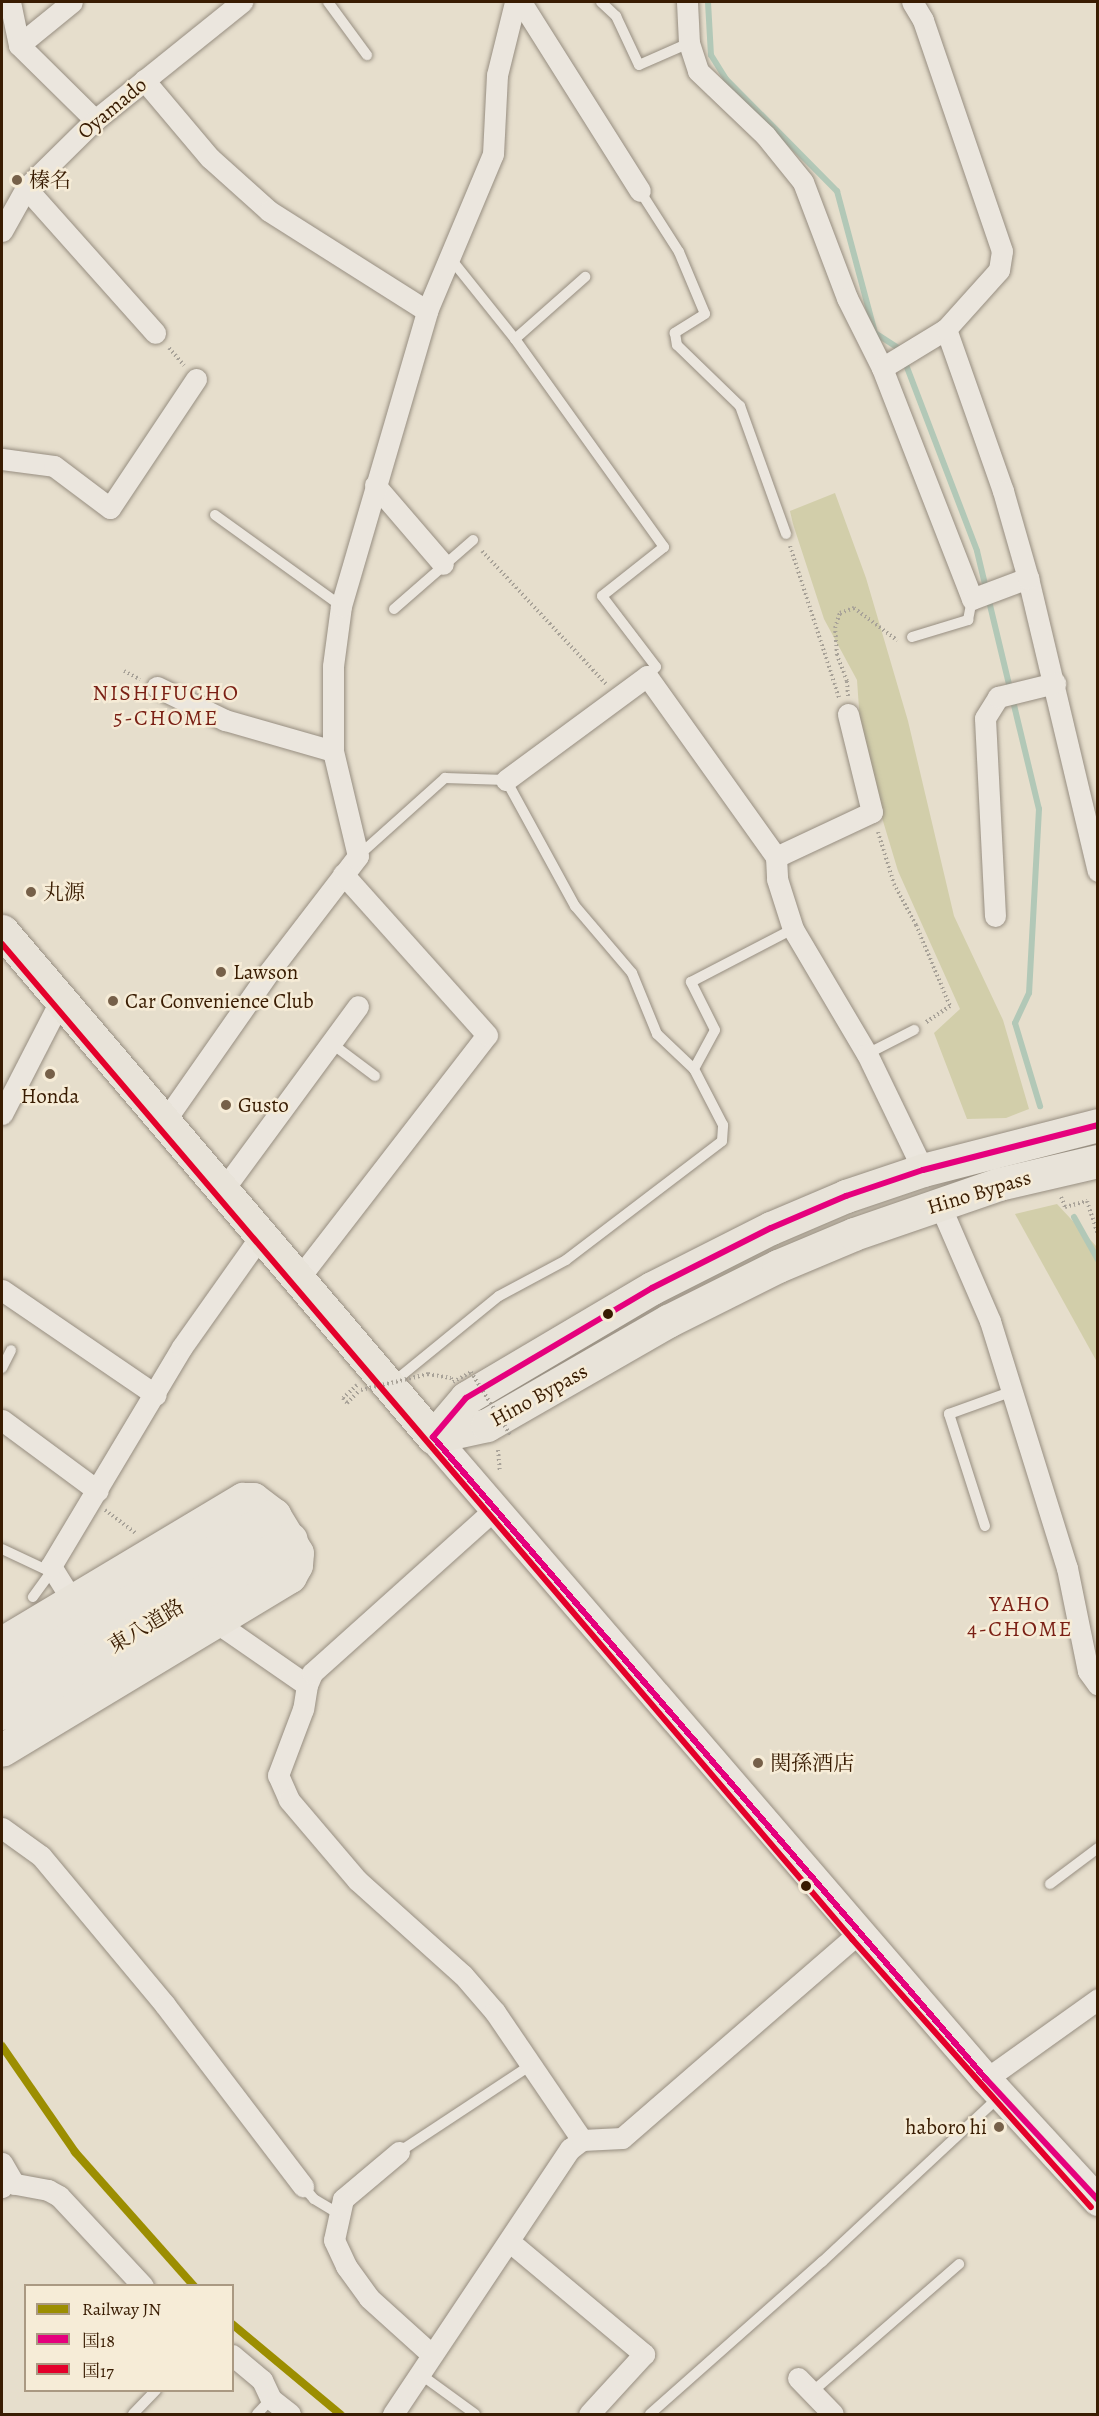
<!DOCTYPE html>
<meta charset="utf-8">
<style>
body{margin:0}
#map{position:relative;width:1099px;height:2416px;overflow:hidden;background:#e6decc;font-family:Alegreya,"Noto Serif JP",serif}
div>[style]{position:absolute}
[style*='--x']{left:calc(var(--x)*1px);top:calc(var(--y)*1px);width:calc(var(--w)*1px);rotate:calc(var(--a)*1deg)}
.green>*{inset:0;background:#d2ceaa}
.stream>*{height:6px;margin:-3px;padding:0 3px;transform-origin:3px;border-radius:3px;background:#b2c8b7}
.path>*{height:4px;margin-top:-2px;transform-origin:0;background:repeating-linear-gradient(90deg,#a8a298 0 1.5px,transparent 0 4.5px)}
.roads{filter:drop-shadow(0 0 2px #978e81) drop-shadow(0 0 2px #978e81)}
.lane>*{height:10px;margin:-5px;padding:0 5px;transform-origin:5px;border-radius:5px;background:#ebe6de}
.street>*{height:21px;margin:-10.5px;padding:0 10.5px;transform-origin:10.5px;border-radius:10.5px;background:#ebe6de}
.secondary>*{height:30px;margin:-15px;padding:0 15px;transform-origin:15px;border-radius:15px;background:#ebe6de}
.primary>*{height:33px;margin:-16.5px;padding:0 16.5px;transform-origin:16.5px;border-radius:16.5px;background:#e8e3d9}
.highway>*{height:33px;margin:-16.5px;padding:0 16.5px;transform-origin:16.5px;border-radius:16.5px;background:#e8e3d9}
.path-bridge>*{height:4px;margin-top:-2px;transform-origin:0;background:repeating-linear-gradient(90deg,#a8a298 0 1.5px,transparent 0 4.5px)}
.bus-1>*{height:6px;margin:-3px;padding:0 3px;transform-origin:3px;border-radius:3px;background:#e5007d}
.bus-2>*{height:6px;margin:-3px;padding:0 3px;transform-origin:3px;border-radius:3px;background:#e4002b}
.rail-1>*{height:8px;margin:-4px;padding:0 4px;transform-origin:4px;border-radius:4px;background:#9c8e01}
.dots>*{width:16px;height:16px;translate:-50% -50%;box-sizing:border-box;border:3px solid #f6ecd7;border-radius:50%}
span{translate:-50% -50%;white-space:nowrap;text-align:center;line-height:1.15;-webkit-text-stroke:5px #f6ecd7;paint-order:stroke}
.street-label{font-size:21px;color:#391c02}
.poi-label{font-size:21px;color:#391c02}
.left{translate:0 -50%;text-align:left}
.right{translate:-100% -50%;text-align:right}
.neighbourhood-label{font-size:22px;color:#7a1f14;letter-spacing:1.5px}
.frame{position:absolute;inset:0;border:3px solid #391c02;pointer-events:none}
.legend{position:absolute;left:24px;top:2284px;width:210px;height:108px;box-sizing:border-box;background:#f6ecd7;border:2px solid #aa9982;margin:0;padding:8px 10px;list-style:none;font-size:18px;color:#391c02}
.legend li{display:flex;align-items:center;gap:12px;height:30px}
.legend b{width:30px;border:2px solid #aa9982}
</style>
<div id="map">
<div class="green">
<div style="clip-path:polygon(835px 493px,866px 578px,908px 721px,954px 916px,1003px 1020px,1029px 1109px,1006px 1118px,967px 1119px,934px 1033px,960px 1009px,898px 871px,862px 751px,857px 680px,824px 619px,793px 524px,790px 511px)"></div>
<div style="clip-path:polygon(1057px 1204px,1097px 1247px,1097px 1362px,1015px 1214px)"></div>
</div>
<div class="stream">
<div style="--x:708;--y:2;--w:53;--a:86.8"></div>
<div style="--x:711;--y:55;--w:28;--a:58"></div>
<div style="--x:726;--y:79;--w:158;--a:45.3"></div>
<div style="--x:837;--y:191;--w:147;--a:75"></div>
<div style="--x:875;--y:333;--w:30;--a:33"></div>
<div style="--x:900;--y:349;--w:216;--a:69.1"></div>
<div style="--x:977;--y:551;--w:265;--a:76.5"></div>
<div style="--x:1039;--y:809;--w:184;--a:93.1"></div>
<div style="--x:1029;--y:993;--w:33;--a:115"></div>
<div style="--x:1015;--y:1023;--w:87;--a:73.2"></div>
<div style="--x:1074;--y:1217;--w:49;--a:60.8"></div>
</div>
<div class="path">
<div style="--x:169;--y:348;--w:23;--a:49"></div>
<div style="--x:790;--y:546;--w:160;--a:72.1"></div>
<div style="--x:482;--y:551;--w:182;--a:47"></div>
<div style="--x:124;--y:671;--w:18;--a:27"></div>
<div style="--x:848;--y:696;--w:15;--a:-94"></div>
<div style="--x:847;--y:681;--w:28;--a:-111"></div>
<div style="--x:837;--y:655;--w:27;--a:-94"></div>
<div style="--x:835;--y:628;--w:16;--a:-72"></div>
<div style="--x:840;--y:613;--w:15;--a:-20"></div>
<div style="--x:854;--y:608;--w:54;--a:36.7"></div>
<div style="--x:878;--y:832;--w:54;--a:72.9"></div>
<div style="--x:894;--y:884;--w:47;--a:61.8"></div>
<div style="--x:916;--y:925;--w:88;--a:67.2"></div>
<div style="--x:950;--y:1006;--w:30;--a:146"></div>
<div style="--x:1061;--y:1197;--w:11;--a:68"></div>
<div style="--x:1065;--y:1207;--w:23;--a:-15"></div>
<div style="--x:1087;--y:1201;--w:35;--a:72"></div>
<div style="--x:357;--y:1385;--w:19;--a:137"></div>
<div style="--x:343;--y:1398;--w:6;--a:51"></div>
<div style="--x:347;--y:1403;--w:18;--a:-45"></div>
<div style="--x:498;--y:1450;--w:22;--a:85"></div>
<div style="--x:105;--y:1510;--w:38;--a:37"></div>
</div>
<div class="roads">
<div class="lane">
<div style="--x:328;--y:2;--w:66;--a:53.7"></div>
<div style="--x:601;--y:2;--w:21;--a:43"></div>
<div style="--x:616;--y:16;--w:54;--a:64.9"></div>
<div style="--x:639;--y:65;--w:55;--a:-23.7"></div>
<div style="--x:640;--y:191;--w:72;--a:57.4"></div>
<div style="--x:679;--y:252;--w:67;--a:67.2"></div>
<div style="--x:705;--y:314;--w:36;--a:148"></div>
<div style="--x:675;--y:333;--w:12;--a:81"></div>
<div style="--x:677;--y:345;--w:88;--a:44.1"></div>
<div style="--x:740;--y:406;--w:136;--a:70.2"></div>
<div style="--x:451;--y:259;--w:102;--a:51.3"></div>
<div style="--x:515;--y:339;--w:256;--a:54.4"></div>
<div style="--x:664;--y:547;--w:79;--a:141.7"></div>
<div style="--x:602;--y:596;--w:89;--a:52.7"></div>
<div style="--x:656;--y:667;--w:13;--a:135"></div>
<div style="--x:515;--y:339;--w:94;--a:-41.5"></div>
<div style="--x:215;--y:515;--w:155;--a:35.8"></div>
<div style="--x:394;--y:609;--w:105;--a:-41.1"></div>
<div style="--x:912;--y:637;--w:59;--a:-16.9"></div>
<div style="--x:968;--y:620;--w:21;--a:-79"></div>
<div style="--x:358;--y:856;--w:117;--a:-41.9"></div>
<div style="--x:445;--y:778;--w:61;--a:1.9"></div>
<div style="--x:506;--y:780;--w:144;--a:61.3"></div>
<div style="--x:575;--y:906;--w:88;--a:49.6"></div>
<div style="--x:632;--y:973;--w:66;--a:67.7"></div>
<div style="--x:657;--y:1034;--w:51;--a:43.4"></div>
<div style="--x:331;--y:1043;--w:55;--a:36.9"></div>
<div style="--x:867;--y:1054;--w:53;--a:-27.1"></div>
<div style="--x:2;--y:1368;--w:20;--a:-63"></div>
<div style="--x:391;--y:1384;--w:139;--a:-39.2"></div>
<div style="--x:499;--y:1296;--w:76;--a:-28.2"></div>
<div style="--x:566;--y:1260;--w:196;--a:-37.3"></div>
<div style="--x:722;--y:1141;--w:16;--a:-86"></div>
<div style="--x:723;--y:1125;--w:63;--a:-117.4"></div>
<div style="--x:694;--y:1069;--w:44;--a:-61.7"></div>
<div style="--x:715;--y:1030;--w:54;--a:-116.6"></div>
<div style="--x:691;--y:982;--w:115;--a:-27.5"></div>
<div style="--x:985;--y:1526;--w:118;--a:-107.8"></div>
<div style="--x:949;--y:1414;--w:65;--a:-19.8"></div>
<div style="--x:2;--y:1549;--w:54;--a:25.1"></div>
<div style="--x:51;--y:1572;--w:31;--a:126"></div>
<div style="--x:1050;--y:1884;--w:60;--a:-36.9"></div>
<div style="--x:399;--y:2152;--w:158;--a:-33.4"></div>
<div style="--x:303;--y:2186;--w:17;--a:50"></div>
<div style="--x:314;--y:2199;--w:27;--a:31"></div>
<div style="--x:420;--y:2374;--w:68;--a:36"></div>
<div style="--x:812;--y:2392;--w:195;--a:-41"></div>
<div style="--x:133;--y:2414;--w:33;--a:-46"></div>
<div style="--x:257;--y:2414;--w:21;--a:-47"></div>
<div style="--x:650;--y:2414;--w:230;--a:-41.5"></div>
<div style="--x:822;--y:2262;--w:243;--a:-43"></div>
</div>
<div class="street">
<div style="--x:10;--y:2;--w:44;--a:78.2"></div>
<div style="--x:19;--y:45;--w:107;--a:44.6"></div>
<div style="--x:521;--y:2;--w:223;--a:57.8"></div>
<div style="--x:687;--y:2;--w:41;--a:87.2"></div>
<div style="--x:689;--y:43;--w:29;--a:72"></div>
<div style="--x:698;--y:71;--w:93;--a:43.7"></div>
<div style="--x:765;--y:135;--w:60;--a:51"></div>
<div style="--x:803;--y:182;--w:124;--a:69.2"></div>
<div style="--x:847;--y:298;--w:78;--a:63.4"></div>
<div style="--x:882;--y:368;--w:248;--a:68.7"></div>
<div style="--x:972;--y:599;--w:60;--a:-20.6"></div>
<div style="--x:1028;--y:578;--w:301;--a:76.6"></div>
<div style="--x:19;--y:45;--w:68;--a:-39.1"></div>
<div style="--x:144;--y:80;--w:102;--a:49.8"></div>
<div style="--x:210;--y:158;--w:79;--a:41.9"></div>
<div style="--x:269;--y:211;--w:187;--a:32.3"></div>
<div style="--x:26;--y:188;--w:194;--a:48.3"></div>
<div style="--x:2;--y:231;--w:49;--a:-60.8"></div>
<div style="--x:26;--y:188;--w:97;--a:-44.6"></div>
<div style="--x:95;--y:120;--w:189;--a:-38.8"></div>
<div style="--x:946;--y:329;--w:172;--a:70.6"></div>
<div style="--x:1003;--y:491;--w:91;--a:74"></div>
<div style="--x:882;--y:368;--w:75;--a:-31.4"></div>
<div style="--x:946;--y:329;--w:79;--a:-48.1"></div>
<div style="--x:999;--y:270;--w:19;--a:-81"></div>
<div style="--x:1002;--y:251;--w:244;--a:-108.9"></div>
<div style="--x:923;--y:20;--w:21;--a:-121"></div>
<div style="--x:2;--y:459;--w:52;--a:7.7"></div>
<div style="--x:54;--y:466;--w:70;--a:36.9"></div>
<div style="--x:110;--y:508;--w:155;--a:-56.3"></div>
<div style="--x:375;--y:485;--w:104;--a:49.3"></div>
<div style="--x:157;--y:687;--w:76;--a:25.9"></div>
<div style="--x:225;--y:720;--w:112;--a:16"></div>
<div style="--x:506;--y:780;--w:175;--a:-36.4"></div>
<div style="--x:647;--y:676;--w:222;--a:54.5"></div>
<div style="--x:776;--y:857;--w:22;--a:87"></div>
<div style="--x:777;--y:879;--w:52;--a:72.3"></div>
<div style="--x:793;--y:929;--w:145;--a:59.4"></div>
<div style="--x:867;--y:1054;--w:129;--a:64.2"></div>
<div style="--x:776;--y:857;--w:106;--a:-25.1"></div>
<div style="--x:872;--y:812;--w:101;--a:-103.8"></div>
<div style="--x:995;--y:916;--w:198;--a:-92.9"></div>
<div style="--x:985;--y:718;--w:25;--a:-58"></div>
<div style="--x:998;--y:697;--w:59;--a:-13.8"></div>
<div style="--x:2;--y:1114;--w:127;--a:-62.8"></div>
<div style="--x:164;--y:1122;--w:183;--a:-55"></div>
<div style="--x:269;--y:972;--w:146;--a:-52.5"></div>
<div style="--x:358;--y:856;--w:108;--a:-103.4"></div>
<div style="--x:333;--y:751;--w:85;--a:-90"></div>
<div style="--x:333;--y:666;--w:61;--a:-82.4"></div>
<div style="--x:341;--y:606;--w:307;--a:-73.7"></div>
<div style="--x:427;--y:311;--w:170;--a:-67.2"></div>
<div style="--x:493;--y:154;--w:79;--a:-87.1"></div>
<div style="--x:497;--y:75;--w:75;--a:-76.1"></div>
<div style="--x:223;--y:1190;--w:228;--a:-53.7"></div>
<div style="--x:939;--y:1203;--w:129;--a:66.6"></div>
<div style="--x:990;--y:1321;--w:259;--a:72.7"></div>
<div style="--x:1067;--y:1568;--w:105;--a:78.5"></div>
<div style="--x:1088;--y:1671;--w:17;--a:54"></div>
<div style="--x:299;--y:1278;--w:307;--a:-52.3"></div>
<div style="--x:487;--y:1035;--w:216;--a:-131.8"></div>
<div style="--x:2;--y:1290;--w:186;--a:34.3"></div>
<div style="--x:2;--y:1420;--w:119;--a:36.5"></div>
<div style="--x:72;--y:1600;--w:40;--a:-122"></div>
<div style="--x:51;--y:1566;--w:255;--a:-59.1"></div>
<div style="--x:182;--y:1347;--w:138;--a:-54.7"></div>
<div style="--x:219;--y:1619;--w:12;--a:55"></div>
<div style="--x:226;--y:1629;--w:98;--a:34.7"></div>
<div style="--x:307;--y:1685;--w:24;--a:99"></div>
<div style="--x:303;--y:1709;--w:71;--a:110.7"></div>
<div style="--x:278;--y:1775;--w:27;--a:66"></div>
<div style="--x:289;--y:1800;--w:105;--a:49.6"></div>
<div style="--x:357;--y:1880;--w:142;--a:41.9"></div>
<div style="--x:463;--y:1975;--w:49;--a:49.1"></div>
<div style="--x:495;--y:2012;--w:155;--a:55.8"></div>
<div style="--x:307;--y:1685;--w:13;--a:-67"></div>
<div style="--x:312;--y:1673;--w:246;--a:-41.9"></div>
<div style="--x:2;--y:1828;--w:48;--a:35.7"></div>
<div style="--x:41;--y:1856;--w:194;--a:50.2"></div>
<div style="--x:165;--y:2005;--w:228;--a:52.7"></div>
<div style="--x:986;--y:2079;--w:138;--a:-35.5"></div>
<div style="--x:399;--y:2152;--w:73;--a:140"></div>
<div style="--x:343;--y:2199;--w:42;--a:102.4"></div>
<div style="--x:334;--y:2240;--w:29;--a:65"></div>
<div style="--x:346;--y:2266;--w:39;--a:54"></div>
<div style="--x:369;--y:2298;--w:84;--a:42.1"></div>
<div style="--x:2;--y:2163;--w:24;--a:60"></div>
<div style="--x:2;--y:2187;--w:6;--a:-59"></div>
<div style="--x:5;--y:2182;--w:44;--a:10.5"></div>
<div style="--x:48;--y:2190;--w:13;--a:29"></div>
<div style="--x:59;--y:2196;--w:123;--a:47"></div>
<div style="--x:510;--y:2242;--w:175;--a:39.9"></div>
<div style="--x:644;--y:2354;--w:81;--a:132.5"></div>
<div style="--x:232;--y:2355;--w:39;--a:40"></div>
<div style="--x:262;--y:2380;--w:21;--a:65"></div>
<div style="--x:271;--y:2399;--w:24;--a:38"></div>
<div style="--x:798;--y:2378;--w:50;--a:45.8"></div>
<div style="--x:393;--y:2414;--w:319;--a:-56.3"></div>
<div style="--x:570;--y:2149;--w:15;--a:-37"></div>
<div style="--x:582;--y:2140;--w:40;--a:-2.9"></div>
<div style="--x:622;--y:2138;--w:313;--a:-40.9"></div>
</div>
<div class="secondary">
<div style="--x:433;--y:1437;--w:847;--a:49.26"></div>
<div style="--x:986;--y:2079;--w:166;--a:47.4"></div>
</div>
<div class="primary">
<div style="--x:2;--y:1643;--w:281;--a:-30.9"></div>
<div style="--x:243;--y:1499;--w:10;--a:0"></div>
<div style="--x:253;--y:1499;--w:26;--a:37"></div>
<div style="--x:274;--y:1515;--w:44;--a:58.8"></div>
<div style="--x:297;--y:1553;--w:12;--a:95"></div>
<div style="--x:296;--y:1565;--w:13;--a:119"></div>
<div style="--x:290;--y:1576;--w:336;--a:148.9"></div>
<div style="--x:2;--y:1679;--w:318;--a:-31.1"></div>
<div style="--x:2;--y:1713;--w:337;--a:-31.1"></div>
</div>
<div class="highway">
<div style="--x:2;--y:931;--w:665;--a:49.58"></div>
<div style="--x:433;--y:1437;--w:51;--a:-49.8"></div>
<div style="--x:466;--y:1398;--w:216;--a:-30.6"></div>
<div style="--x:652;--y:1288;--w:133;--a:-26.8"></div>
<div style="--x:771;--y:1228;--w:82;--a:-23.1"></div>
<div style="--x:846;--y:1196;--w:81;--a:-18.7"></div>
<div style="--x:923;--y:1170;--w:181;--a:-14.4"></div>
<div style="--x:433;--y:1437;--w:55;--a:-12.5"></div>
<div style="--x:487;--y:1425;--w:209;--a:-29.9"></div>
<div style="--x:668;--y:1321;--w:123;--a:-26.6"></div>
<div style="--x:778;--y:1266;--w:82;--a:-22.8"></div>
<div style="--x:854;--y:1234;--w:153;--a:-19"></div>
<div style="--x:999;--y:1184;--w:102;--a:-13.1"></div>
</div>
</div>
<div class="path-bridge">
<div style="--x:361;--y:1390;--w:69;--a:-13.4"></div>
<div style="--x:428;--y:1374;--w:23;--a:10"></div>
<div style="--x:451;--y:1378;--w:4;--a:63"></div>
<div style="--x:453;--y:1382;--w:21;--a:-29"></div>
<div style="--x:471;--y:1372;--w:75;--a:58"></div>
</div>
<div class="bus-1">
<div style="--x:433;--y:1437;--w:847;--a:49.26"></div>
<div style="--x:986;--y:2079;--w:165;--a:47.2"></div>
<div style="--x:433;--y:1437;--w:51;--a:-49.8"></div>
<div style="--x:466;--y:1398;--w:216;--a:-30.6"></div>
<div style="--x:652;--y:1288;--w:133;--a:-26.8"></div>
<div style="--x:771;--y:1228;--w:82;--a:-23.1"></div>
<div style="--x:846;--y:1196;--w:81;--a:-18.7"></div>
<div style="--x:923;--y:1170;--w:181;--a:-14.4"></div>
</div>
<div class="bus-2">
<div style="--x:2;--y:944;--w:1309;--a:49.49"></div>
<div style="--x:852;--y:1939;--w:359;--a:48.3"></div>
</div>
<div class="rail-1">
<div style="--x:2;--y:2046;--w:129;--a:55.4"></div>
<div style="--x:75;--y:2152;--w:179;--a:48.4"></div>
<div style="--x:232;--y:2324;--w:141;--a:39.8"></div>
</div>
<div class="dots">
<div style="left:17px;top:180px;background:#766049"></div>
<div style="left:31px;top:892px;background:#766049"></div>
<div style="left:221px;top:972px;background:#766049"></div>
<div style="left:113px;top:1001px;background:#766049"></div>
<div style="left:50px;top:1074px;background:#766049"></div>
<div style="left:226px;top:1105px;background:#766049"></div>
<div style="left:608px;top:1314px;background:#391c02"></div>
<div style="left:758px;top:1763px;background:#766049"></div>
<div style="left:806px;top:1886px;background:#391c02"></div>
<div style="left:999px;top:2127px;background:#766049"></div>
</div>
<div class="street-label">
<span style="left:112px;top:108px;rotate:-40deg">Oyamado</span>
<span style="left:979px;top:1192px;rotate:-17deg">Hino Bypass</span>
<span style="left:539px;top:1395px;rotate:-29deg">Hino Bypass</span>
<span style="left:146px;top:1626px;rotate:-31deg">東八道路</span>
</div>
<div class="poi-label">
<span class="left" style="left:29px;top:180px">榛名</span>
<span class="left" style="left:43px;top:892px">丸源</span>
<span class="left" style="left:233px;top:972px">Lawson</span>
<span class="left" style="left:125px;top:1001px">Car Convenience Club</span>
<span style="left:50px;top:1096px">Honda</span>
<span class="left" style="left:238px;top:1105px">Gusto</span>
<span class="left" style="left:770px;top:1763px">関孫酒店</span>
<span class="right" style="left:987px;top:2127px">haboro hi</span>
</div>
<div class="neighbourhood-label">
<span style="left:166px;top:706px">NISHIFUCHO<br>5-CHOME</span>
<span style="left:1020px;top:1617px">YAHO<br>4-CHOME</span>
</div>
<div class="frame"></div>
<ul class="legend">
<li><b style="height:8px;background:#9c8e01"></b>Railway JN</li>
<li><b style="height:8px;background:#e5007d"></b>国18</li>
<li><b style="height:8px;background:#e4002b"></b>国17</li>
</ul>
</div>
